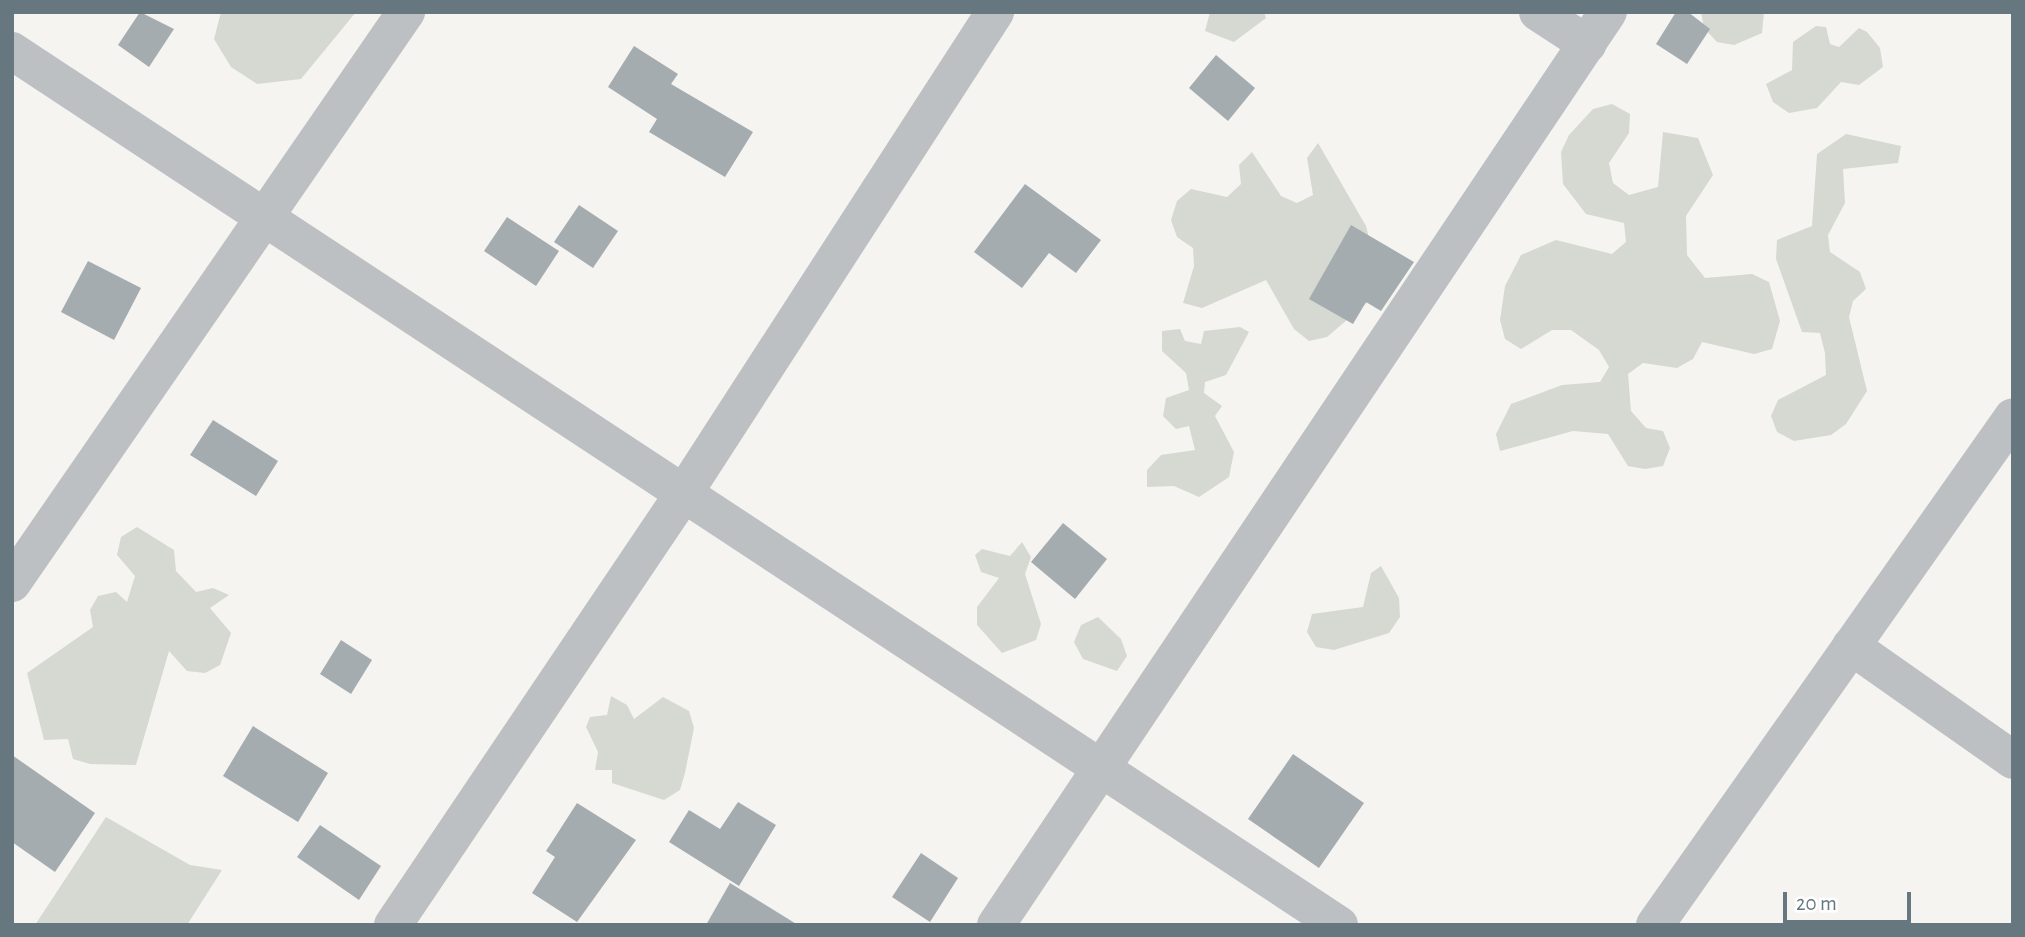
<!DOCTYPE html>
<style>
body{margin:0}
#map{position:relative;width:2025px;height:937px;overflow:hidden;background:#f5f4f1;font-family:"Alegreya Sans",sans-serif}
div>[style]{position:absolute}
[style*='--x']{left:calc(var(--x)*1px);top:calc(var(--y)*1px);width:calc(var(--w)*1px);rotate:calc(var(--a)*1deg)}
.green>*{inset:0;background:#d5d9d1}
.building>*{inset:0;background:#a4acb0}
.minor>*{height:38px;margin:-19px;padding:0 19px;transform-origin:19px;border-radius:19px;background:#bcc0c3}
span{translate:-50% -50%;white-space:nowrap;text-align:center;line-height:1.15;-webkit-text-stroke:7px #fff;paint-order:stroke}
.frame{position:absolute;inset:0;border:14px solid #67777f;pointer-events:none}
.scale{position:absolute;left:1783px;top:892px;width:128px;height:32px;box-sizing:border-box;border:4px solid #67777f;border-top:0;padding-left:9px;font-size:21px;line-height:24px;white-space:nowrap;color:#67777f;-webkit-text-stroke:5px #fff;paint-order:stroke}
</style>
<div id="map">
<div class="green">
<div style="clip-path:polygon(221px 12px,356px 12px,301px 79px,257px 84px,231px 67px,214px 39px)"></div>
<div style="clip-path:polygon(1210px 12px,1264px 12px,1266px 18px,1234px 42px,1205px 31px)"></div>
<div style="clip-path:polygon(1701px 12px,1764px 12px,1762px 33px,1734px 45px,1717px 42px,1704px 28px)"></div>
<div style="clip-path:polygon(1816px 26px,1826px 27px,1830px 44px,1839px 47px,1859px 28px,1867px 32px,1880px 48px,1883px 67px,1859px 85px,1841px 82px,1817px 108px,1789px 113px,1773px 102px,1766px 84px,1792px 70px,1793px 42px)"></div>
<div style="clip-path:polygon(1612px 104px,1630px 114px,1629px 133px,1609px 163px,1613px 183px,1629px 195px,1658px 187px,1663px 132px,1698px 138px,1713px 175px,1686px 216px,1687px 255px,1705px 278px,1752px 274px,1769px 282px,1780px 321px,1772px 349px,1754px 354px,1702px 342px,1693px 359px,1677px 368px,1643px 363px,1628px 374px,1631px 411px,1646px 428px,1663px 431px,1670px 448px,1663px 466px,1645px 469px,1628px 466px,1608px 434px,1573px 431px,1500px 451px,1496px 434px,1511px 404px,1562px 385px,1600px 382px,1609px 367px,1599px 350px,1571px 330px,1552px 330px,1521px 349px,1505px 339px,1500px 320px,1505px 286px,1521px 255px,1556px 240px,1612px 254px,1626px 242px,1624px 223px,1586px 214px,1563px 184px,1561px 152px,1569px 135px,1593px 109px)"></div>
<div style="clip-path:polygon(1846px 134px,1901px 146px,1898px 163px,1843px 169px,1845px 203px,1828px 235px,1830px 252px,1860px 272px,1866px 289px,1853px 301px,1849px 317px,1867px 391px,1846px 424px,1831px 435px,1794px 441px,1777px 432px,1771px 416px,1778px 400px,1826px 375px,1825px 353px,1820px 333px,1802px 332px,1776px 259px,1777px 240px,1812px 226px,1817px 154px)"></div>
<div style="clip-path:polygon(1318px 143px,1366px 226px,1376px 266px,1368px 302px,1327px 337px,1309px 341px,1294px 329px,1266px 280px,1202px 308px,1183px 303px,1194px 266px,1193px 248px,1177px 237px,1171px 220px,1177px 201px,1191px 189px,1227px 197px,1241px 184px,1239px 165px,1252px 152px,1281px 196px,1297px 203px,1313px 195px,1307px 158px)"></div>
<div style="clip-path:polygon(1240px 327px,1249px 332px,1226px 375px,1205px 382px,1204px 393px,1222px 406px,1215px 416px,1234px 452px,1229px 477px,1199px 497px,1174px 486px,1147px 487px,1147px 470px,1161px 455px,1195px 450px,1189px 426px,1176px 429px,1163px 416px,1166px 398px,1189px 390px,1186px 373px,1162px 351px,1162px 331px,1180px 329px,1185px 341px,1201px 344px,1204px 331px)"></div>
<div style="clip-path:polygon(137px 527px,174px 550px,176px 571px,196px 592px,213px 588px,229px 595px,210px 608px,231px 633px,220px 665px,205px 673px,187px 671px,169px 651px,136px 765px,90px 764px,73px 759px,68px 739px,44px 740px,27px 673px,93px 627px,90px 610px,98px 596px,116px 592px,127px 602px,135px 576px,117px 555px,121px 537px)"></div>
<div style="clip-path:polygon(1022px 542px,1031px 557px,1025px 574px,1041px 624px,1036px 640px,1002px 653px,977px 625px,977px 607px,999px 578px,981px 572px,975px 555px,982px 549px,1010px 556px)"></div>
<div style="clip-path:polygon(1381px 566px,1399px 598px,1400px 617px,1389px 633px,1334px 650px,1316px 647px,1307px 632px,1312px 614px,1363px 607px,1371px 573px)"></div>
<div style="clip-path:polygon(1098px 617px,1121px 639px,1127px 656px,1117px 671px,1083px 659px,1074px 642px,1081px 625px)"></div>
<div style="clip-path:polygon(611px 696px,627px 705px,634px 719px,663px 697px,689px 711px,694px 728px,685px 773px,680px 790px,664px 800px,612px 783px,612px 770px,595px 770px,598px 752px,586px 727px,590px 717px,607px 715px)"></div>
<div style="clip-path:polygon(106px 817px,190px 865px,222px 870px,187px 925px,35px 925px)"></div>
</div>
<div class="building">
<div style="clip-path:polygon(140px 12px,174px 29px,149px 67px,118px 45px)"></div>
<div style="clip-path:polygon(1676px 12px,1688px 12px,1710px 29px,1687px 64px,1656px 44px)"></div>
<div style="clip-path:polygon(634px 46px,678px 74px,671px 84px,753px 132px,725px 177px,649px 132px,657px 119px,608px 87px)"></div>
<div style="clip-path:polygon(1216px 55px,1255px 88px,1228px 121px,1189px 88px)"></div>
<div style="clip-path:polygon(1025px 184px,1101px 240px,1076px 273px,1049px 253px,1022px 288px,974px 252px)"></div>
<div style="clip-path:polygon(579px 205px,618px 231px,593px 268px,554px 242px)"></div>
<div style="clip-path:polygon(507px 217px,559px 251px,536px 286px,484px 251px)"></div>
<div style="clip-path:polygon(1351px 225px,1414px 262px,1381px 311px,1366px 302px,1353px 324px,1309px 299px)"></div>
<div style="clip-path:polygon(88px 261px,141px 288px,114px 340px,61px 312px)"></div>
<div style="clip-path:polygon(213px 420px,278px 461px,256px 496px,190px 455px)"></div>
<div style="clip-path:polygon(1063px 523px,1107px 559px,1075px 599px,1031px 562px)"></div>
<div style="clip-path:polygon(341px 640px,372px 660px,351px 694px,320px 674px)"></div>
<div style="clip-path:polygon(253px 726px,328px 773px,298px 822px,223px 776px)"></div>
<div style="clip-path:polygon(1293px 754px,1364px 803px,1319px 868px,1248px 819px)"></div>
<div style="clip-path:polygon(12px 755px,95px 813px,55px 872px,12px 842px)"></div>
<div style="clip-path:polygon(738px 802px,776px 825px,739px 886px,669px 842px,689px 810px,720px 829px)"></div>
<div style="clip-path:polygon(577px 803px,636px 840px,577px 922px,532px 893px,555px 857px,546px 851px)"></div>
<div style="clip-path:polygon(320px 825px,381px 866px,359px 900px,297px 857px)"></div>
<div style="clip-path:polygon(921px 853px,958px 878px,930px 922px,892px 897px)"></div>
<div style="clip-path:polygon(730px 883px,798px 925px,706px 925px)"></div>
</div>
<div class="minor">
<div style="--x:1538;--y:12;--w:59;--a:33.1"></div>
<div style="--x:12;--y:51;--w:1589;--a:33.37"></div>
<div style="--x:12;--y:583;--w:694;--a:-55.39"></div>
<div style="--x:1851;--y:646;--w:198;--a:35.1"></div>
<div style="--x:393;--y:925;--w:521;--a:-56.04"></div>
<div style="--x:684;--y:493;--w:573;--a:-57.11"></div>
<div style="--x:996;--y:925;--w:1099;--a:-56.17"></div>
<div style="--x:1655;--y:925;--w:621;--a:-54.83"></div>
</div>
<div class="frame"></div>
<div class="scale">20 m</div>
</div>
